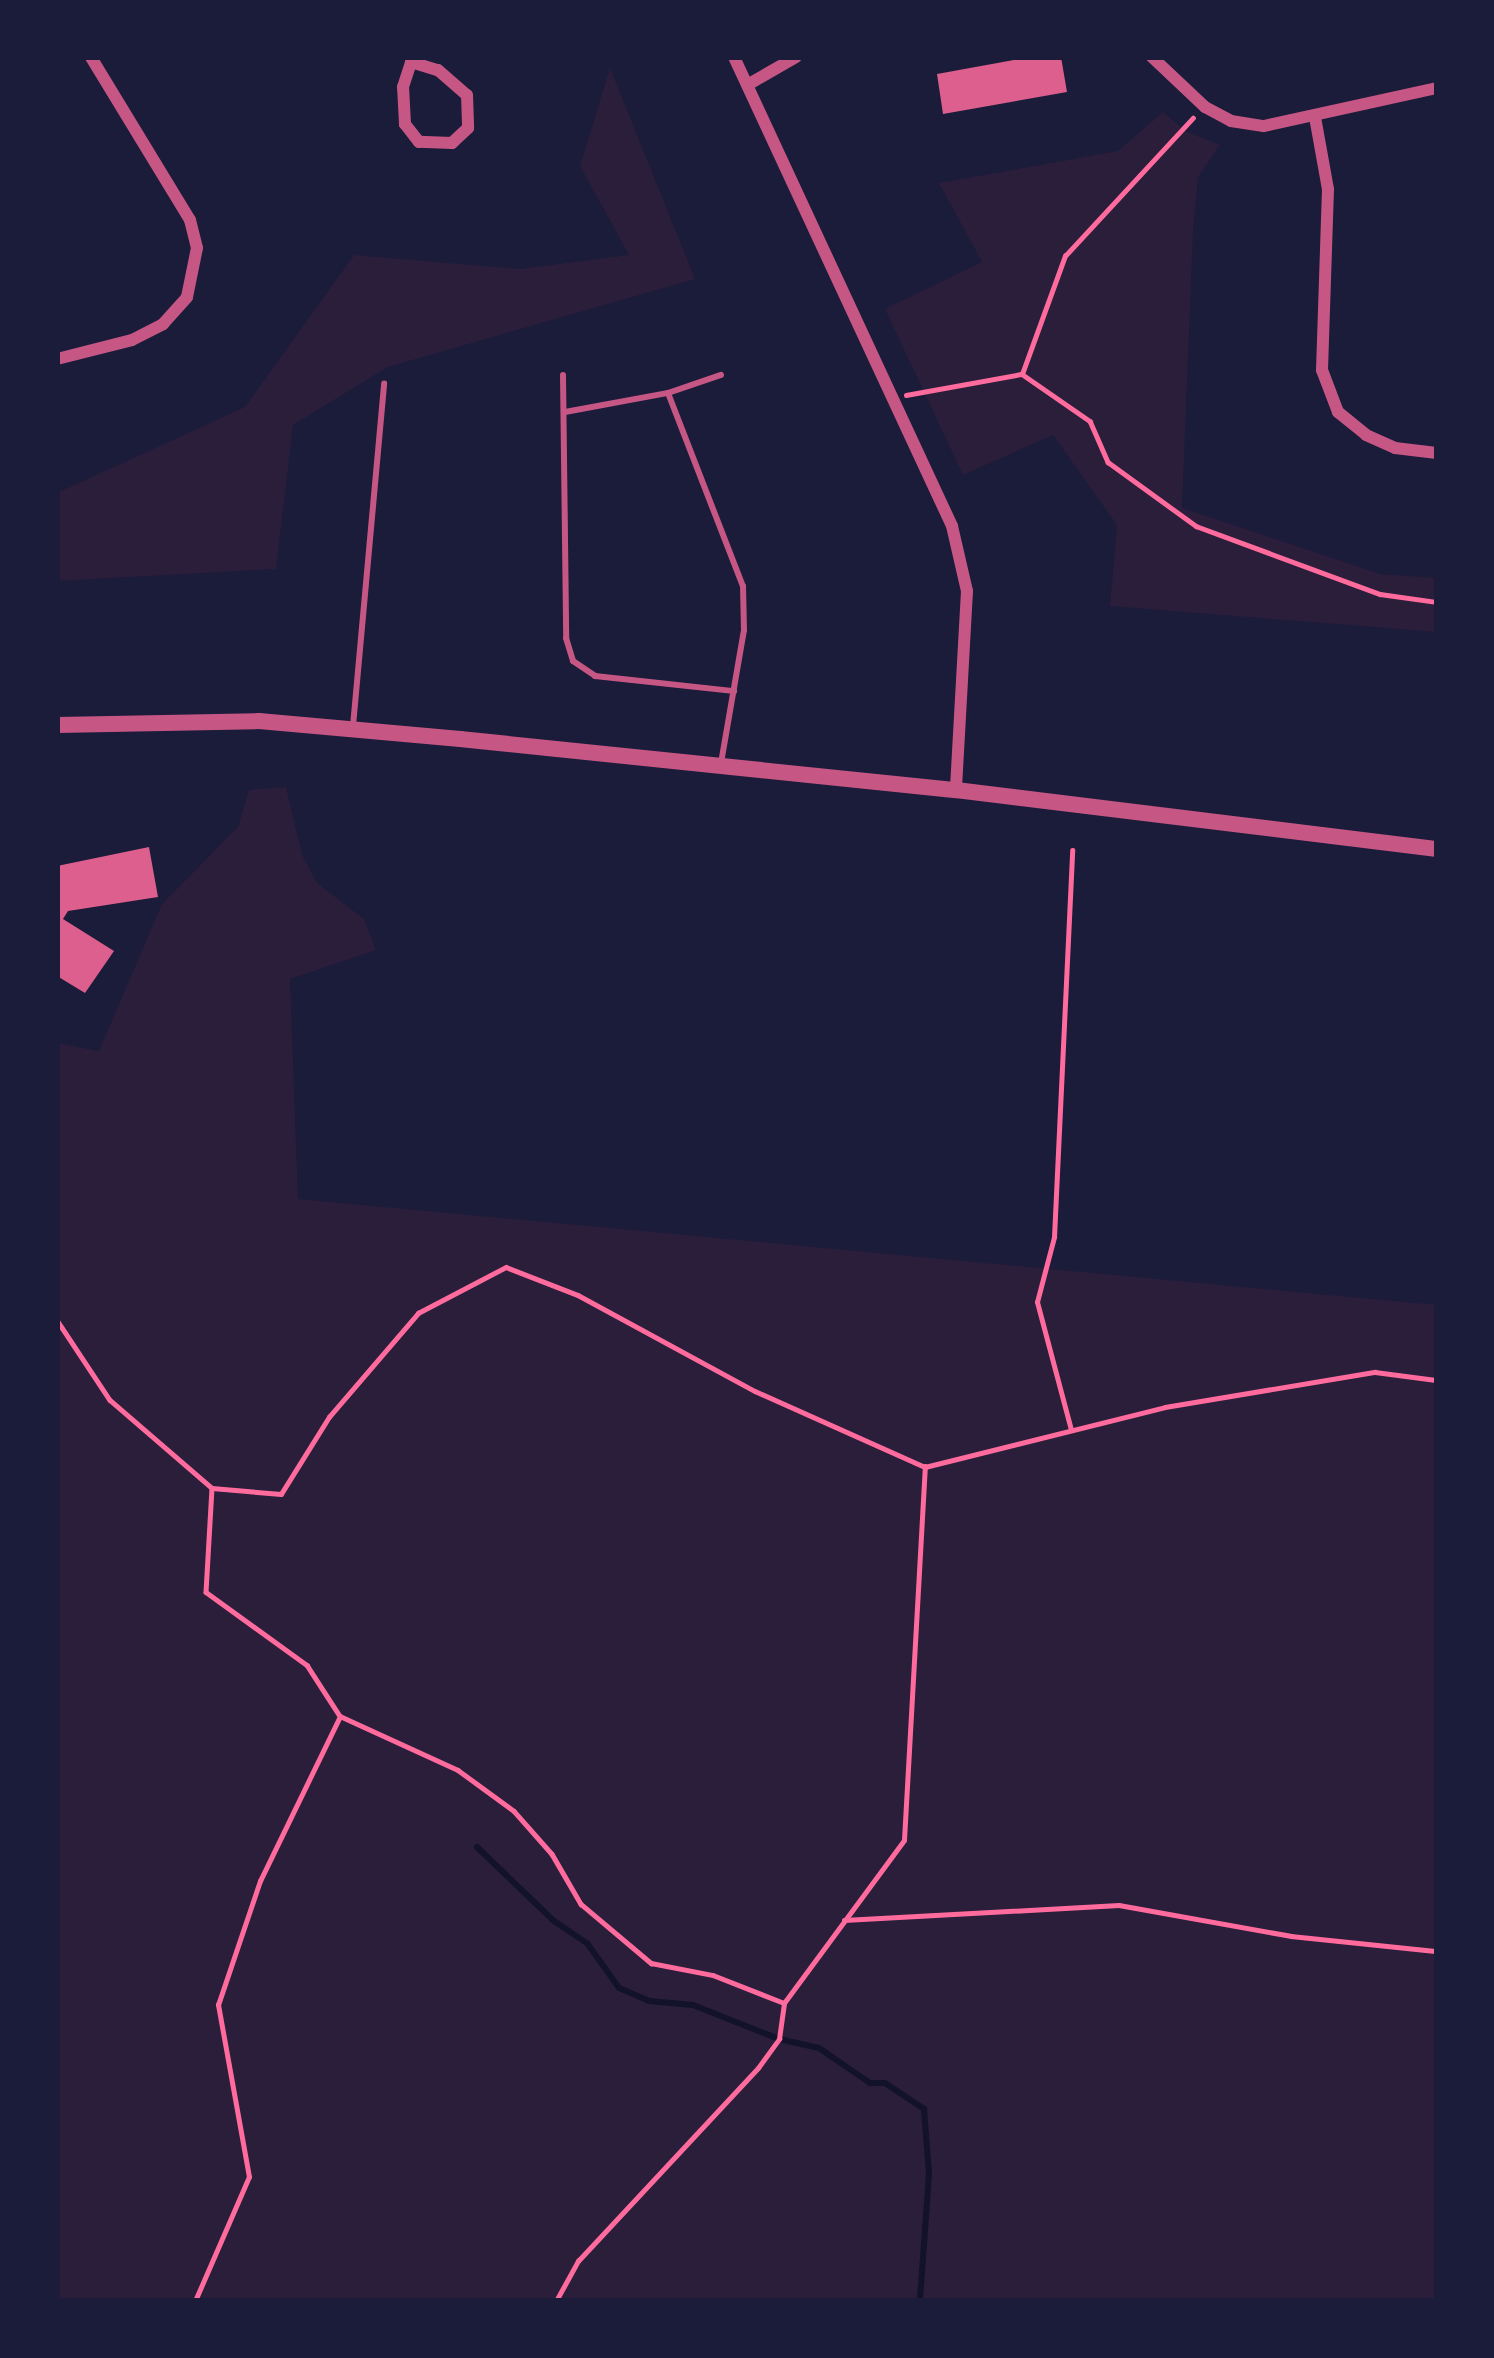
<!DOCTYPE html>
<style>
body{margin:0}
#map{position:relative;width:1494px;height:2358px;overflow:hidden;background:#1b1b3a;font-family:"Times New Roman",serif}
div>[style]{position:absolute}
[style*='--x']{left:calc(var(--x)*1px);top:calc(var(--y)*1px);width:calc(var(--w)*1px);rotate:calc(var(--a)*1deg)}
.green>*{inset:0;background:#2a1e3b}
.stream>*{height:6px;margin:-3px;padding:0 3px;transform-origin:3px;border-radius:3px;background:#12122b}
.building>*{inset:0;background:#dd5f8e}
.path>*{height:4.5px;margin:-2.25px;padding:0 2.25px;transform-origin:2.25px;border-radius:2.25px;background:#ff6b9d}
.service>*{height:6px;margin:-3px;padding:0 3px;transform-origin:3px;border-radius:3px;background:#c65784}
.minor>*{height:12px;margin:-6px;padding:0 6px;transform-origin:6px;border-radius:6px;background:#c65784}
.tertiary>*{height:16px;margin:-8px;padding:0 8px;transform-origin:8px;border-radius:8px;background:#c65784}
span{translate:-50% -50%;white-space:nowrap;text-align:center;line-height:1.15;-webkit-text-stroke:12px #1b1b3a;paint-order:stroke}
.frame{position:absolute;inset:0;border:60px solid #1b1b3a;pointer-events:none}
</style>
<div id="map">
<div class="green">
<div style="clip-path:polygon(610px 68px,695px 279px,388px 367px,293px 425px,276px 569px,57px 581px,57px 493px,245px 407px,354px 255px,520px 269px,629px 255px,580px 166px)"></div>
<div style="clip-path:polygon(1163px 112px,1187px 132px,1220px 145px,1198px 177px,1193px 231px,1182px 508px,1380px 574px,1437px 578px,1437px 632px,1110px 606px,1117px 525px,1053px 435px,963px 475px,885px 309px,982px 262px,939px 183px,1118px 151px)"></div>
<div style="clip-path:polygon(286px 787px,302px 855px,317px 883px,364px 919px,376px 950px,290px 979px,298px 1199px,1437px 1305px,1437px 2301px,57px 2301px,57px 1043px,99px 1051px,162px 904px,238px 827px,249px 790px)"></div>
</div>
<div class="stream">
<div style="--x:477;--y:1847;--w:107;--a:43.9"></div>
<div style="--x:554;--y:1921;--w:40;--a:34"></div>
<div style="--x:587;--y:1943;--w:55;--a:54.6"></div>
<div style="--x:619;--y:1988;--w:33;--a:23"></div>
<div style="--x:649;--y:2001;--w:44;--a:5.2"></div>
<div style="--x:693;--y:2005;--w:92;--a:21.6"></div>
<div style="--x:779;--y:2039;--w:41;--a:12.7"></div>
<div style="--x:819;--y:2048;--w:62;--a:34.5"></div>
<div style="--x:870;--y:2083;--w:15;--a:0"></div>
<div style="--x:885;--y:2083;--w:47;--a:33.7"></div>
<div style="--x:924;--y:2109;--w:65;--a:85.6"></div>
<div style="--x:929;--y:2174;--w:127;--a:94.1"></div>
</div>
<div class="building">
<div style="clip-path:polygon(1031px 57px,1061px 57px,1067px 92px,943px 114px,937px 74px)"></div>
<div style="clip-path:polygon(149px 847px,158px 897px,68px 911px,63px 919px,114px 951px,85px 993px,57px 976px,57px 866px)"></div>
</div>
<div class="path">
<div style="--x:1022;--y:374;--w:83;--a:34.7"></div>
<div style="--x:1090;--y:421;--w:45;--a:66.3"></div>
<div style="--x:1108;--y:462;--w:109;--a:36"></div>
<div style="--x:1196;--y:526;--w:196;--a:20.3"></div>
<div style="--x:1380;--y:594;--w:58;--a:8"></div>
<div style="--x:906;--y:395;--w:118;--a:-10.3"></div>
<div style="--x:1022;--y:374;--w:126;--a:-70"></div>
<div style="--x:1065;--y:256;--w:188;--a:-47.2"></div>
<div style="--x:57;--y:1320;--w:96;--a:56.5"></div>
<div style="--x:110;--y:1400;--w:135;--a:40.8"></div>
<div style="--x:212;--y:1488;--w:104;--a:93.3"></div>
<div style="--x:206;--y:1592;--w:125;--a:35.9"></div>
<div style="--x:307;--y:1665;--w:61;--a:57.1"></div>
<div style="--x:340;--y:1716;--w:130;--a:24.6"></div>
<div style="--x:458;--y:1770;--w:69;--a:36.2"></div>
<div style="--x:514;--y:1811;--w:57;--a:48.5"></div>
<div style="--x:552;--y:1854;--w:58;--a:59.9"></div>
<div style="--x:581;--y:1904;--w:92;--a:40.1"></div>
<div style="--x:651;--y:1963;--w:63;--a:11"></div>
<div style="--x:713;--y:1975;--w:76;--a:21.5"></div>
<div style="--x:1071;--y:1430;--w:132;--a:-104.9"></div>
<div style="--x:1037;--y:1302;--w:67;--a:-75.3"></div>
<div style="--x:1054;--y:1237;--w:387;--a:-87.3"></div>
<div style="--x:212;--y:1488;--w:69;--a:5"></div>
<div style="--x:281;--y:1494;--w:91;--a:-58.1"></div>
<div style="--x:329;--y:1417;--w:137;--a:-49.4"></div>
<div style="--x:418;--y:1313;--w:99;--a:-27.6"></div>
<div style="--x:506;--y:1267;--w:77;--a:21.3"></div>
<div style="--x:578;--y:1295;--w:201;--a:28.5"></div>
<div style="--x:755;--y:1391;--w:184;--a:24.1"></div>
<div style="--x:844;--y:1920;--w:275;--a:-3.1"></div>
<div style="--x:1119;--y:1905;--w:175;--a:10.2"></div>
<div style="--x:1291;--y:1936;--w:147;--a:5.9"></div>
<div style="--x:195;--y:2301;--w:135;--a:-66.5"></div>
<div style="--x:249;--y:2177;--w:175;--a:-100.2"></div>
<div style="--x:218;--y:2005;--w:131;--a:-71.3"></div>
<div style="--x:260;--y:1881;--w:183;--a:-64.1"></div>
<div style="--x:556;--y:2301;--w:46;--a:-61.2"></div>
<div style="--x:578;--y:2261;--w:264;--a:-47"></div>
<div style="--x:758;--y:2068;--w:36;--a:-54"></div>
<div style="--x:779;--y:2039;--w:36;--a:-82"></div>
<div style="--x:784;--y:2003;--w:202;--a:-53.6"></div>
<div style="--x:904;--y:1840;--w:374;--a:-86.8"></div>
<div style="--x:925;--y:1467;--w:247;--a:-14"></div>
<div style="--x:1165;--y:1407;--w:213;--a:-9.5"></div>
<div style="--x:1375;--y:1372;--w:63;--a:7.4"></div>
</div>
<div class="service">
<div style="--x:563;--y:375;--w:263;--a:89.3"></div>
<div style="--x:566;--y:638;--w:24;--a:73"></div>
<div style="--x:573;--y:661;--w:27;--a:34"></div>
<div style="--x:595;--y:676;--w:140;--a:6.2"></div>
<div style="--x:668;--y:393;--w:207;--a:68.8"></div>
<div style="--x:743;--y:586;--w:44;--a:88.7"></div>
<div style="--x:744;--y:630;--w:135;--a:99.8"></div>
<div style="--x:565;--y:412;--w:105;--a:-10.5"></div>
<div style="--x:668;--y:393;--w:56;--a:-18.8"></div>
<div style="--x:353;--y:726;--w:344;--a:-84.8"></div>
</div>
<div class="minor">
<div style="--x:734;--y:57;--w:517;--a:65.07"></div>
<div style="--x:952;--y:526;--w:67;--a:77"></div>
<div style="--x:967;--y:591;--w:199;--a:93.2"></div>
<div style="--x:1152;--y:57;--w:73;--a:43.3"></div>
<div style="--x:1205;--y:107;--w:30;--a:28"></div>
<div style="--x:1231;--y:121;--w:33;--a:9"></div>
<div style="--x:1264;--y:126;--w:177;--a:-12.4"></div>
<div style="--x:411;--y:62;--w:28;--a:17"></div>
<div style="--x:438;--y:70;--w:38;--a:41"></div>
<div style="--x:467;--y:95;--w:33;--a:88"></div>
<div style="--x:468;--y:128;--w:22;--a:137"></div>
<div style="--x:452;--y:143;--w:33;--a:-178"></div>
<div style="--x:419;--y:142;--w:23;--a:-128"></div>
<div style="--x:405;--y:124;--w:37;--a:-93"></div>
<div style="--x:403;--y:87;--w:26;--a:-72"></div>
<div style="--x:749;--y:84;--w:54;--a:-29.9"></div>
<div style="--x:1315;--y:117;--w:73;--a:79.8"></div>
<div style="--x:1328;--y:189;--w:181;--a:91.9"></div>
<div style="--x:1322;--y:370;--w:45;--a:69.1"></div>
<div style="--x:1338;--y:412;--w:36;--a:39"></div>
<div style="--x:1366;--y:435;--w:32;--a:24"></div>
<div style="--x:1395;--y:448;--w:42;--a:6.8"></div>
<div style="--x:57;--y:359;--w:77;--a:-14.2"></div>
<div style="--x:132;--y:340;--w:35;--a:-27"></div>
<div style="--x:163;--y:324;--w:36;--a:-48"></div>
<div style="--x:187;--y:297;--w:50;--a:-78.5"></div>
<div style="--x:197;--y:248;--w:29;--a:-104"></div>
<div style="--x:190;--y:220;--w:191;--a:-121.3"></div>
</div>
<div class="tertiary">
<div style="--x:57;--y:725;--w:202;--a:-1.1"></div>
<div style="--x:259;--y:721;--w:202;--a:5.1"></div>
<div style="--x:460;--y:739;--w:499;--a:5.9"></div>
<div style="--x:956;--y:790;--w:485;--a:7"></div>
</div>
<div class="frame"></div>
</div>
